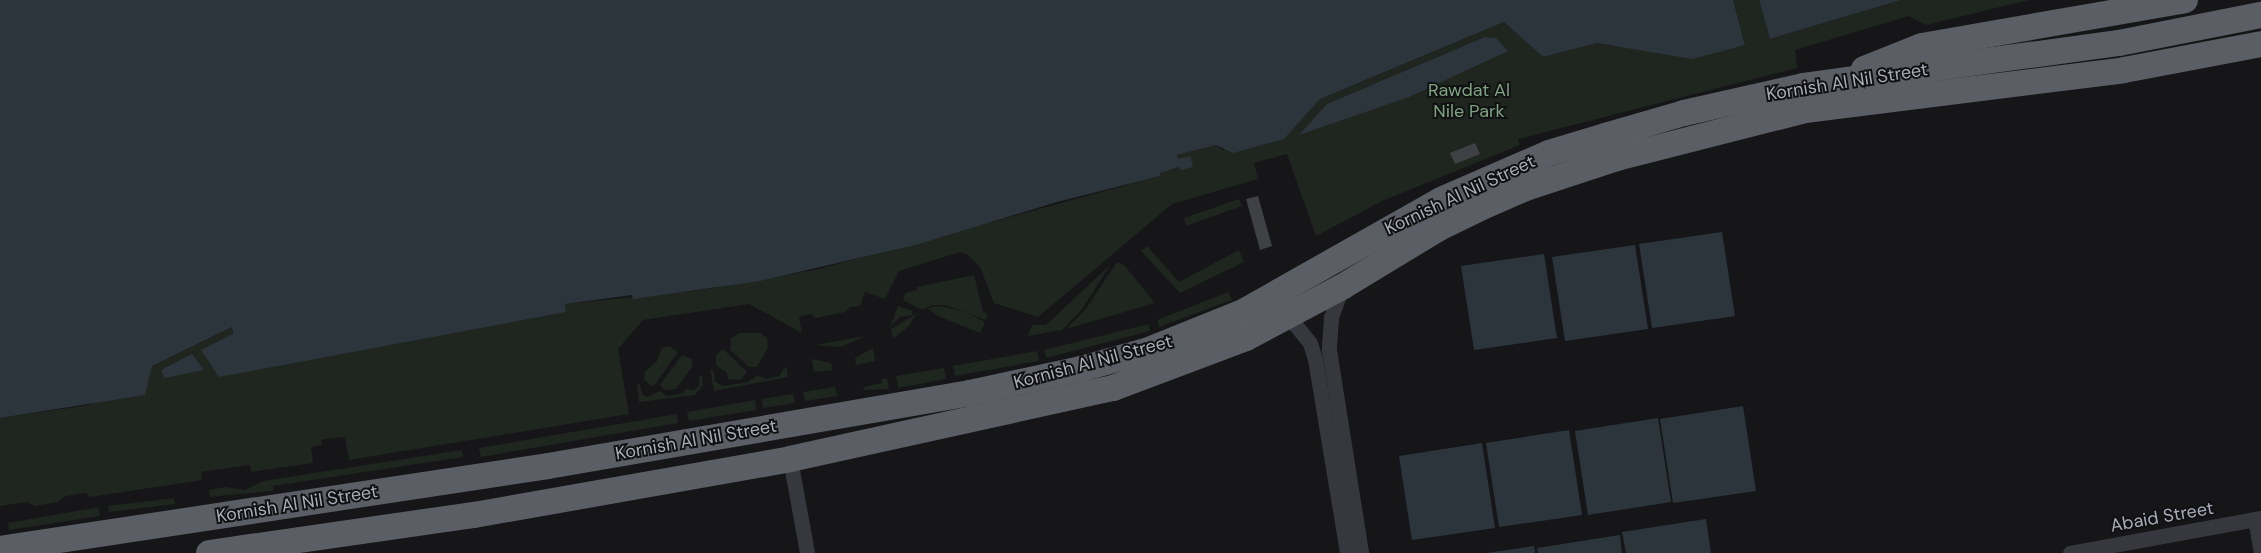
<!DOCTYPE html>
<style>
body{margin:0}
#map{position:relative;width:2261px;height:553px;overflow:hidden;background:#161618;font-family:"DM Sans",sans-serif}
div>[style]{position:absolute}
[style*='--x']{left:calc(var(--x)*1px);top:calc(var(--y)*1px);width:calc(var(--w)*1px);rotate:calc(var(--a)*1deg)}
.green>*{inset:0;background:#1e261f}
.water>*{inset:0;background:#2c353c}
.building>*{inset:0;background:#404145}
.minor>*{height:15px;margin:-7.5px;padding:0 7.5px;transform-origin:7.5px;border-radius:7.5px;background:#37383d}
.trunk>*{height:26px;margin:-13px;padding:0 13px;transform-origin:13px;border-radius:13px;background:#5b5e65}
span{translate:-50% -50%;white-space:nowrap;text-align:center;line-height:1.15;-webkit-text-stroke:4px #111113;paint-order:stroke}
.street-label{font-size:18px;color:#a8adb8}
.park-label{font-size:18px;color:#7fa381}
</style>
<div id="map">
<div class="green">
<div style="clip-path:polygon(1733px 0,1759px 0,1770px 39px,1901px 0,2029px 0,1926px 25px,1909px 16px,1795px 50px,1797px 68px,1518px 139px,1520px 145px,1382px 201px,1316px 236px,1287px 154px,1254px 163px,1258px 179px,1172px 204px,1038px 317px,994px 303px,980px 267px,968px 255px,960px 252px,899px 271px,885px 299px,865px 292px,860px 306px,850px 307px,845px 312px,816px 318px,810px 314px,799px 317px,802px 333px,749px 304px,643px 320px,618px 349px,629px 414px,349px 460px,345px 437px,325px 439px,321px 440px,322px 445px,311px 447px,313px 463px,251px 472px,250px 465px,201px 472px,202px 480px,90px 497px,86px 493px,66px 496px,58px 502px,35px 506px,27px 502px,0 506px,0 418px,90px 405px,152px 366px,232px 327px,233px 334px,566px 312px,565px 304px,701px 290px,819px 269px,1160px 176px,1159px 173px,1179px 167px,1177px 155px,1216px 145px,1223px 150px,1284px 139px,1320px 99px,1504px 22px,1543px 57px,1597px 43px,1613px 46px,1745px 44px)"></div>
<div style="clip-path:polygon(1239px 199px,1242px 206px,1186px 226px,1184px 218px)"></div>
<div style="clip-path:polygon(1147px 246px,1179px 282px,1239px 250px,1244px 262px,1180px 293px,1141px 251px)"></div>
<div style="clip-path:polygon(1117px 262px,1124px 265px,1155px 303px,1066px 329px,1085px 310px)"></div>
<div style="clip-path:polygon(1111px 264px,1082px 309px,1062px 330px,1028px 336px,1032px 325px,1046px 325px)"></div>
<div style="clip-path:polygon(974px 275px,983px 312px,988px 314px,986px 320px,946px 305px,932px 305px,922px 310px,903px 300px,905px 293px,917px 290px,917px 287px)"></div>
<div style="clip-path:polygon(1228px 292px,1232px 300px,1159px 327px,1157px 320px)"></div>
<div style="clip-path:polygon(898px 306px,913px 311px,912px 315px,900px 317px,890px 327px)"></div>
<div style="clip-path:polygon(940px 306px,965px 312px,985px 322px,980px 333px,938px 316px,927px 308px)"></div>
<div style="clip-path:polygon(916px 314px,909px 326px,893px 339px,891px 329px)"></div>
<div style="clip-path:polygon(1148px 324px,1150px 331px,1046px 358px,1044px 350px)"></div>
<div style="clip-path:polygon(739px 333px,760px 333px,767px 338px,768px 347px,757px 367px,749px 367px,730px 350px,731px 338px)"></div>
<div style="clip-path:polygon(865px 336px,841px 347px,815px 345px)"></div>
<div style="clip-path:polygon(669px 346px,678px 352px,654px 386px,650px 385px,644px 379px,645px 372px,657px 361px,662px 348px)"></div>
<div style="clip-path:polygon(873px 348px,875px 361px,856px 365px,855px 358px)"></div>
<div style="clip-path:polygon(723px 349px,747px 372px,741px 380px,728px 379px,727px 373px,716px 365px,716px 355px)"></div>
<div style="clip-path:polygon(1037px 351px,1039px 361px,955px 376px,953px 366px)"></div>
<div style="clip-path:polygon(682px 355px,692px 359px,692px 367px,676px 389px,665px 390px,660px 385px)"></div>
<div style="clip-path:polygon(812px 359px,831px 363px,833px 370px,814px 372px)"></div>
<div style="clip-path:polygon(786px 366px,788px 377px,714px 391px,710px 369px,714px 372px,715px 382px,723px 386px,748px 382px,758px 375px,767px 379px,779px 376px)"></div>
<div style="clip-path:polygon(944px 368px,946px 379px,898px 388px,896px 376px)"></div>
<div style="clip-path:polygon(699px 376px,702px 376px,703px 385px,695px 395px,639px 402px,637px 384px,640px 384px,642px 394px,647px 397px,660px 391px,667px 396px,684px 393px,685px 389px,694px 390px,699px 386px)"></div>
<div style="clip-path:polygon(887px 378px,889px 389px,864px 390px,863px 387px,882px 383px,881px 379px)"></div>
<div style="clip-path:polygon(835px 387px,837px 396px,805px 401px,803px 392px)"></div>
<div style="clip-path:polygon(793px 394px,795px 403px,763px 408px,762px 399px)"></div>
<div style="clip-path:polygon(755px 400px,756px 410px,689px 421px,687px 412px)"></div>
<div style="clip-path:polygon(677px 414px,678px 423px,481px 457px,479px 448px)"></div>
<div style="clip-path:polygon(462px 450px,463px 457px,273px 486px,273px 491px,210px 497px,209px 490px,225px 487px,245px 490px,263px 481px)"></div>
<div style="clip-path:polygon(174px 498px,175px 504px,109px 512px,108px 506px)"></div>
<div style="clip-path:polygon(99px 507px,100px 516px,9px 530px,8px 523px)"></div>
</div>
<div class="water">
<div style="clip-path:polygon(0 0,1733px 0,1745px 45px,1692px 59px,1597px 43px,1543px 57px,1504px 22px,1320px 99px,1284px 139px,1233px 153px,1216px 145px,1177px 155px,1178px 159px,1190px 156px,1193px 167px,1181px 170px,1179px 167px,1160px 173px,1160px 176px,1057px 202px,919px 244px,760px 281px,633px 299px,632px 295px,565px 304px,566px 312px,219px 377px,201px 350px,233px 334px,232px 327px,152px 366px,145px 395px,0 418px)"></div>
<div style="clip-path:polygon(1759px 0,1901px 0,1770px 39px)"></div>
<div style="clip-path:polygon(1485px 37px,1496px 38px,1508px 51px,1409px 97px,1299px 135px,1327px 104px)"></div>
<div style="clip-path:polygon(1722px 232px,1735px 316px,1652px 328px,1639px 244px)"></div>
<div style="clip-path:polygon(1635px 245px,1648px 329px,1565px 341px,1552px 257px)"></div>
<div style="clip-path:polygon(1544px 254px,1557px 338px,1474px 350px,1461px 266px)"></div>
<div style="clip-path:polygon(192px 354px,204px 370px,164px 378px,161px 370px)"></div>
<div style="clip-path:polygon(1743px 406px,1756px 491px,1673px 503px,1660px 419px)"></div>
<div style="clip-path:polygon(1658px 418px,1671px 502px,1588px 515px,1575px 431px)"></div>
<div style="clip-path:polygon(1569px 430px,1582px 515px,1499px 527px,1486px 443px)"></div>
<div style="clip-path:polygon(1482px 443px,1495px 528px,1412px 540px,1399px 456px)"></div>
<div style="clip-path:polygon(1706px 519px,1711px 553px,1626px 553px,1622px 532px)"></div>
<div style="clip-path:polygon(1620px 535px,1622px 553px,1538px 553px,1537px 548px)"></div>
<div style="clip-path:polygon(1534px 546px,1535px 553px,1486px 553px)"></div>
</div>
<div class="building">
<div style="clip-path:polygon(1475px 143px,1480px 154px,1455px 164px,1450px 153px)"></div>
<div style="clip-path:polygon(1258px 196px,1272px 246px,1260px 250px,1246px 199px)"></div>
</div>
<div class="minor">
<div style="--x:1342;--y:287;--w:33;--a:110"></div>
<div style="--x:1331;--y:318;--w:32;--a:94"></div>
<div style="--x:1329;--y:350;--w:206;--a:81"></div>
<div style="--x:1289;--y:317;--w:33;--a:51"></div>
<div style="--x:1310;--y:343;--w:17;--a:73"></div>
<div style="--x:1315;--y:359;--w:197;--a:80.6"></div>
<div style="--x:790;--y:459;--w:96;--a:79.7"></div>
<div style="--x:2255;--y:519;--w:34;--a:80"></div>
<div style="--x:2070;--y:553;--w:194;--a:-10.4"></div>
</div>
<div class="trunk">
<div style="--x:1864;--y:69;--w:62;--a:-21.6"></div>
<div style="--x:1922;--y:46;--w:267;--a:-9.9"></div>
<div style="--x:0;--y:549;--w:554;--a:-8.61"></div>
<div style="--x:548;--y:466;--w:428;--a:-9.8"></div>
<div style="--x:970;--y:393;--w:114;--a:-12.2"></div>
<div style="--x:1081;--y:369;--w:67;--a:-15.5"></div>
<div style="--x:1146;--y:351;--w:105;--a:-21.9"></div>
<div style="--x:1243;--y:312;--w:227;--a:-29.5"></div>
<div style="--x:1441;--y:200;--w:118;--a:-23.5"></div>
<div style="--x:1549;--y:153;--w:59;--a:-16.9"></div>
<div style="--x:1605;--y:136;--w:82;--a:-16.2"></div>
<div style="--x:1684;--y:113;--w:123;--a:-12.7"></div>
<div style="--x:1804;--y:86;--w:318;--a:-7.8"></div>
<div style="--x:2119;--y:43;--w:145;--a:-11.2"></div>
<div style="--x:209;--y:553;--w:268;--a:-8.2"></div>
<div style="--x:474;--y:515;--w:321;--a:-10"></div>
<div style="--x:790;--y:459;--w:331;--a:-12.4"></div>
<div style="--x:1113;--y:388;--w:142;--a:-20.6"></div>
<div style="--x:1246;--y:338;--w:109;--a:-28"></div>
<div style="--x:1342;--y:287;--w:114;--a:-31.3"></div>
<div style="--x:1439;--y:228;--w:48;--a:-26"></div>
<div style="--x:1482;--y:207;--w:48;--a:-23.4"></div>
<div style="--x:1526;--y:188;--w:96;--a:-18.2"></div>
<div style="--x:1617;--y:158;--w:194;--a:-14.3"></div>
<div style="--x:1805;--y:110;--w:321;--a:-7.1"></div>
<div style="--x:2124;--y:70;--w:139;--a:-10.7"></div>
</div>
<div class="street-label">
<span style="left:1847px;top:82px;rotate:-9deg">Kornish Al Nil Street</span>
<span style="left:1460px;top:195px;rotate:-25deg">Kornish Al Nil Street</span>
<span style="left:1093px;top:362px;rotate:-15deg">Kornish Al Nil Street</span>
<span style="left:696px;top:440px;rotate:-10deg">Kornish Al Nil Street</span>
<span style="left:297px;top:504px;rotate:-9deg">Kornish Al Nil Street</span>
<span style="left:2162px;top:517px;rotate:-10deg">Abaid Street</span>
</div>
<div class="park-label">
<span style="left:1469px;top:101px">Rawdat Al<br>Nile Park</span>
</div>
</div>
